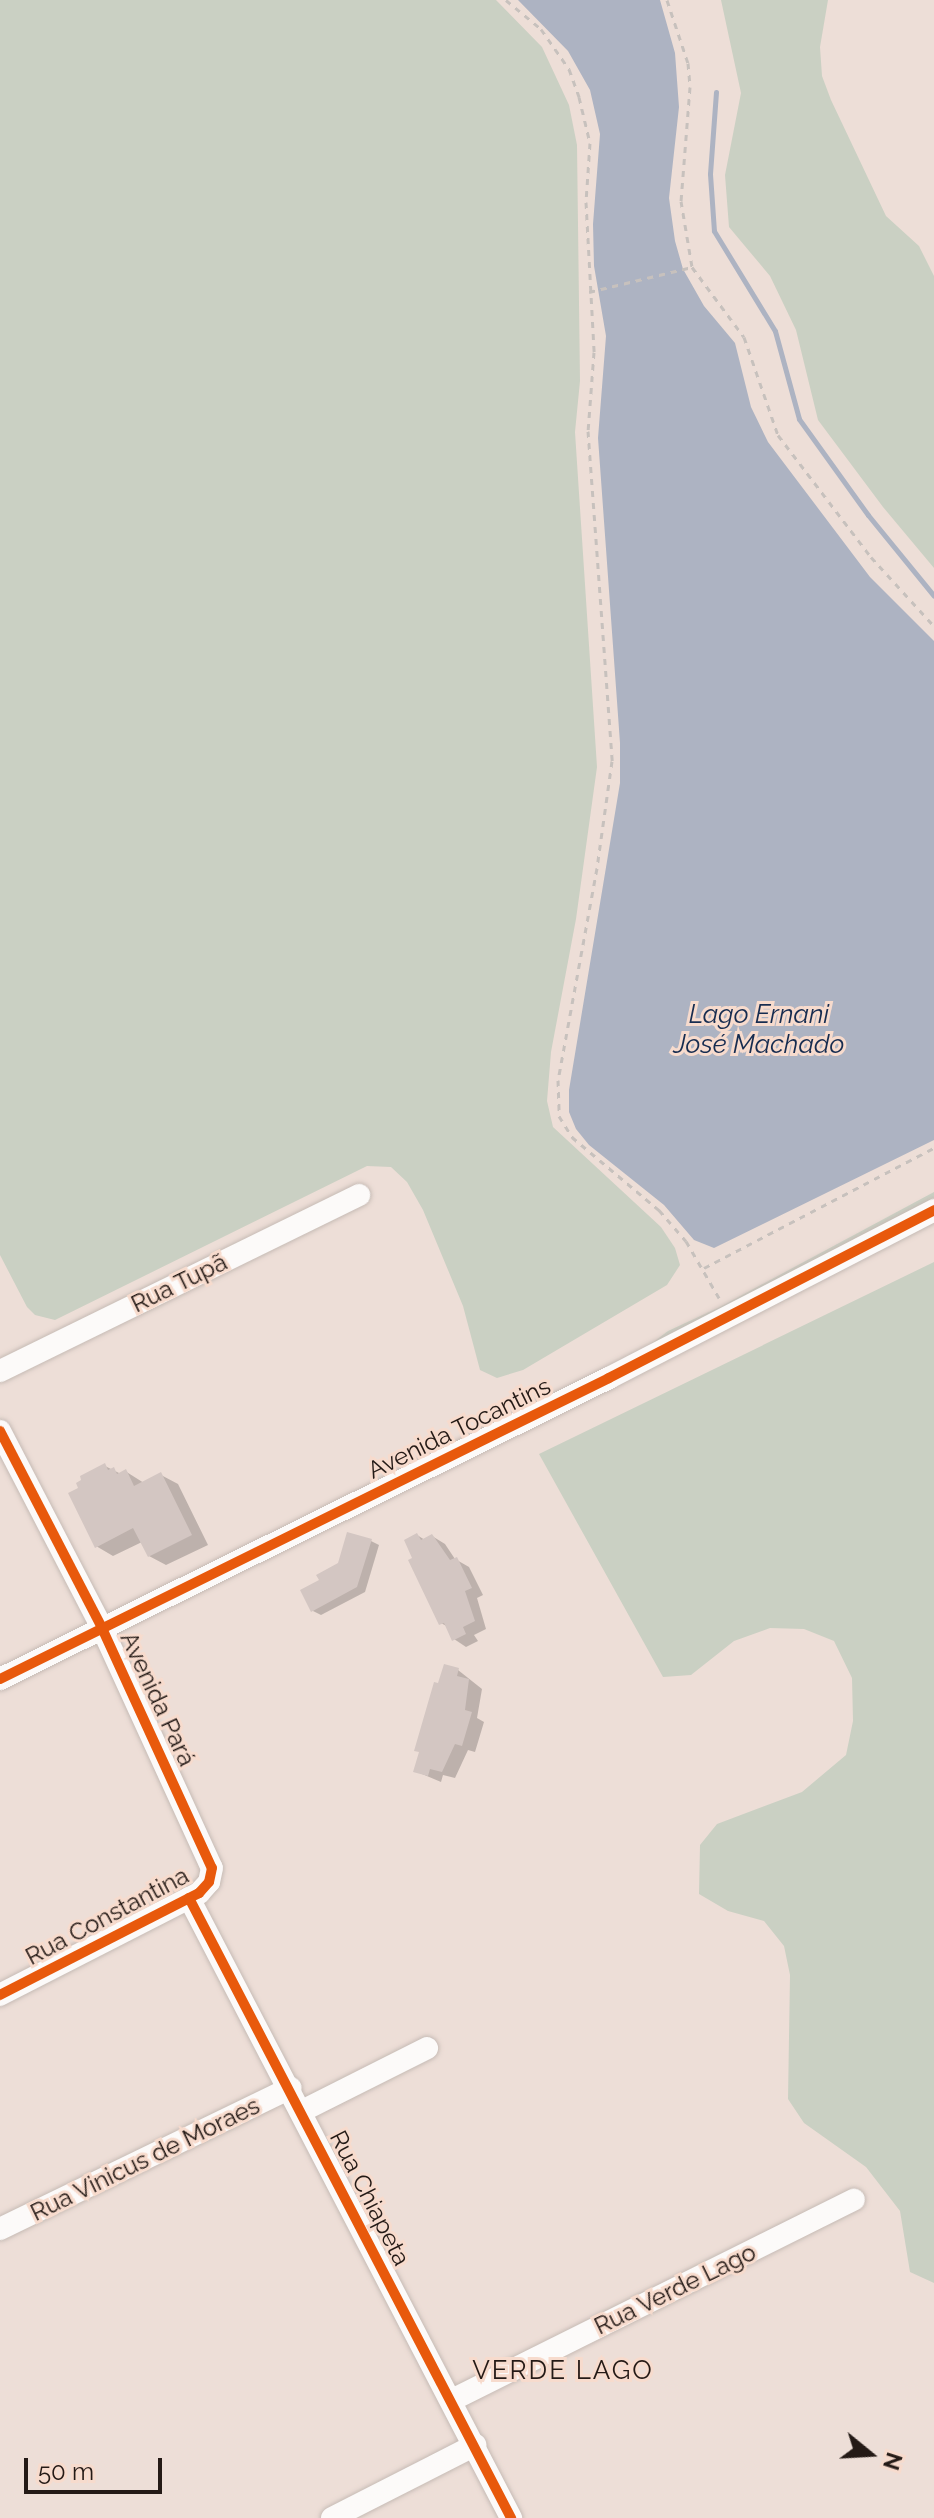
<!DOCTYPE html>
<meta charset="utf-8">
<style>
body{margin:0}
#map{position:relative;width:934px;height:2518px;overflow:hidden;background:#edded7;font-family:Raleway,sans-serif}
div>[style]{position:absolute}
[style*='--x']{left:calc(var(--x)*1px);top:calc(var(--y)*1px);width:calc(var(--w)*1px);rotate:calc(var(--a)*1deg)}
.green>*{inset:0;background:#cad0c3}
.water>*{inset:0;background:#adb3c2}
.shadow>*{inset:0;background:#0003}
.stream>*{height:5px;margin:-2.5px;padding:0 2.5px;transform-origin:2.5px;border-radius:2.5px;background:#adb3c2}
.building>*{inset:0;background:#d3c6c2}
.path>*{height:3px;margin-top:-1.5px;transform-origin:0;background:repeating-linear-gradient(90deg,#c7c1bd 0 6px,transparent 0 12px)}
.roads{filter:drop-shadow(0 0 2px #c6bbb5) drop-shadow(0 0 2px #c6bbb5)}
.minor>*{height:22px;margin:-11px;padding:0 11px;transform-origin:11px;border-radius:11px;background:#fcfaf9}
.cycleway>*{height:10px;margin:-5px;padding:0 5px;transform-origin:5px;border-radius:5px;background:#e8590c}
span{translate:-50% -50%;white-space:nowrap;text-align:center;line-height:1.15;-webkit-text-stroke:6px #f7dbcd;paint-order:stroke}
.street-label{font-size:24px;color:#241a16}
.water-label{font-size:26px;color:#162c50;font-style:italic}
.neighbourhood-label{font-size:26px;color:#241a16;letter-spacing:2px}
.north{position:absolute;left:830px;top:2414px;width:80px;height:80px;-webkit-text-stroke:6px #f7dbcd;paint-order:stroke;rotate:108deg;font-size:22px;font-weight:700;line-height:32px;text-align:center;color:#241a16}
.north::after{content:'';display:block;margin:auto;width:28px;height:36px;background:#241a16;clip-path:polygon(50% 0,100% 100%,50% 72%,0 100%)}
.scale{position:absolute;left:24px;top:2458px;width:138px;height:36px;box-sizing:border-box;border:4px solid #241a16;border-top:0;padding-left:10px;font-size:24px;line-height:28px;white-space:nowrap;color:#241a16;-webkit-text-stroke:6px #f7dbcd;paint-order:stroke}
</style>
<div id="map">
<div class="green">
<div style="clip-path:polygon(0 0,496px 0,542px 47px,569px 105px,577px 145px,580px 381px,575px 432px,597px 767px,576px 919px,551px 1052px,547px 1101px,553px 1127px,661px 1227px,675px 1248px,680px 1265px,667px 1285px,523px 1370px,497px 1378px,480px 1370px,463px 1306px,423px 1210px,407px 1182px,391px 1167px,367px 1166px,55px 1320px,35px 1315px,27px 1307px,0 1255px)"></div>
<div style="clip-path:polygon(721px 0,828px 0,820px 47px,822px 76px,831px 100px,886px 216px,919px 246px,934px 276px,934px 568px,883px 507px,818px 420px,796px 330px,770px 276px,729px 227px,725px 175px,741px 93px)"></div>
<div style="clip-path:polygon(934px 1192px,934px 1198px,647px 1347px,668px 1331px,720px 1307px)"></div>
<div style="clip-path:polygon(934px 1262px,934px 2283px,910px 2272px,900px 2211px,866px 2167px,804px 2123px,788px 2099px,790px 1975px,784px 1946px,764px 1921px,728px 1911px,699px 1894px,700px 1845px,717px 1824px,802px 1792px,846px 1755px,853px 1721px,852px 1678px,834px 1641px,804px 1629px,770px 1628px,734px 1641px,691px 1675px,663px 1677px,539px 1454px)"></div>
</div>
<div class="water">
<div style="clip-path:polygon(518px 0,660px 0,675px 53px,679px 107px,669px 198px,675px 241px,683px 269px,704px 306px,735px 343px,751px 407px,768px 442px,870px 577px,934px 641px,934px 1140px,714px 1248px,694px 1240px,664px 1205px,589px 1145px,576px 1129px,569px 1112px,569px 1090px,620px 783px,620px 743px,598px 438px,606px 336px,594px 266px,593px 224px,600px 134px,590px 90px,568px 51px)"></div>
</div>
<div class="shadow">
<div style="clip-path:polygon(105px 1466px,121px 1474px,125px 1471px,144px 1483px,161px 1475px,178px 1484px,208px 1545px,166px 1565px,149px 1556px,142px 1542px,113px 1556px,96px 1546px,81px 1489px)"></div>
<div style="clip-path:polygon(417px 1535px,425px 1540px,432px 1536px,445px 1544px,455px 1559px,469px 1567px,483px 1595px,477px 1598px,486px 1629px,474px 1635px,478px 1641px,466px 1647px,454px 1639px,448px 1627px,441px 1623px,415px 1559px)"></div>
<div style="clip-path:polygon(371px 1541px,379px 1545px,365px 1592px,321px 1615px,313px 1611px,322px 1581px)"></div>
<div style="clip-path:polygon(458px 1670px,482px 1689px,477px 1718px,484px 1722px,475px 1752px,468px 1750px,455px 1778px,443px 1775px,441px 1782px,415px 1771px)"></div>
</div>
<div class="stream">
<div style="--x:716;--y:92;--w:82;--a:94.2"></div>
<div style="--x:710;--y:174;--w:57;--a:86"></div>
<div style="--x:714;--y:231;--w:117;--a:58.6"></div>
<div style="--x:775;--y:331;--w:91;--a:74.7"></div>
<div style="--x:799;--y:419;--w:118;--a:54.3"></div>
<div style="--x:868;--y:515;--w:104;--a:50.8"></div>
</div>
<div class="building">
<div style="clip-path:polygon(105px 1463px,108px 1470px,114px 1467px,117px 1474px,126px 1469px,134px 1486px,161px 1472px,192px 1535px,148px 1557px,133px 1528px,95px 1548px,68px 1493px,78px 1488px,76px 1483px,81px 1480px,80px 1476px)"></div>
<div style="clip-path:polygon(347px 1532px,372px 1539px,357px 1587px,311px 1612px,300px 1590px,319px 1580px,316px 1575px,338px 1563px)"></div>
<div style="clip-path:polygon(417px 1533px,421px 1540px,432px 1534px,450px 1560px,457px 1557px,472px 1588px,465px 1591px,475px 1621px,463px 1627px,466px 1634px,452px 1641px,444px 1623px,439px 1625px,408px 1560px,412px 1558px,404px 1540px)"></div>
<div style="clip-path:polygon(444px 1664px,459px 1668px,457px 1676px,469px 1679px,465px 1710px,472px 1712px,462px 1746px,455px 1744px,442px 1772px,430px 1769px,428px 1776px,413px 1772px,419px 1752px,414px 1751px,434px 1682px,438px 1683px)"></div>
</div>
<div class="path">
<div style="--x:506;--y:0;--w:45;--a:39.6"></div>
<div style="--x:541;--y:29;--w:49;--a:55"></div>
<div style="--x:569;--y:69;--w:30;--a:70"></div>
<div style="--x:579;--y:97;--w:47;--a:76.6"></div>
<div style="--x:590;--y:143;--w:59;--a:93.9"></div>
<div style="--x:586;--y:202;--w:150;--a:86.9"></div>
<div style="--x:594;--y:352;--w:79;--a:94.3"></div>
<div style="--x:588;--y:431;--w:331;--a:85.8"></div>
<div style="--x:612;--y:761;--w:108;--a:98"></div>
<div style="--x:597;--y:868;--w:216;--a:100.4"></div>
<div style="--x:558;--y:1080;--w:36;--a:88"></div>
<div style="--x:559;--y:1116;--w:25;--a:58"></div>
<div style="--x:572;--y:1137;--w:114;--a:40"></div>
<div style="--x:659;--y:1210;--w:41;--a:48.9"></div>
<div style="--x:686;--y:1241;--w:66;--a:59.9"></div>
<div style="--x:667;--y:0;--w:66;--a:71.6"></div>
<div style="--x:688;--y:63;--w:24;--a:85"></div>
<div style="--x:690;--y:87;--w:114;--a:94.5"></div>
<div style="--x:681;--y:201;--w:67;--a:80.5"></div>
<div style="--x:692;--y:267;--w:87;--a:53.4"></div>
<div style="--x:744;--y:337;--w:104;--a:70.9"></div>
<div style="--x:778;--y:435;--w:153;--a:52.7"></div>
<div style="--x:871;--y:557;--w:93;--a:47.6"></div>
<div style="--x:589;--y:292;--w:106;--a:-13.6"></div>
<div style="--x:704;--y:1268;--w:259;--a:-27.6"></div>
</div>
<div class="roads">
<div class="minor">
<div style="--x:0;--y:1371;--w:400;--a:-26.1"></div>
<div style="--x:0;--y:1431;--w:220;--a:62.6"></div>
<div style="--x:101;--y:1626;--w:266;--a:65.4"></div>
<div style="--x:212;--y:1868;--w:14;--a:102"></div>
<div style="--x:209;--y:1882;--w:15;--a:132"></div>
<div style="--x:199;--y:1893;--w:224;--a:152.9"></div>
<div style="--x:0;--y:1679;--w:679;--a:-26.3"></div>
<div style="--x:609;--y:1378;--w:366;--a:-27.3"></div>
<div style="--x:189;--y:1898;--w:699;--a:62.55"></div>
<div style="--x:302;--y:2111;--w:140;--a:-26.7"></div>
<div style="--x:0;--y:2229;--w:323;--a:-25.9"></div>
<div style="--x:452;--y:2400;--w:449;--a:-26.5"></div>
<div style="--x:332;--y:2518;--w:161;--a:-27"></div>
</div>
</div>
<div class="cycleway">
<div style="--x:0;--y:1431;--w:220;--a:62.6"></div>
<div style="--x:101;--y:1626;--w:266;--a:65.4"></div>
<div style="--x:212;--y:1868;--w:14;--a:102"></div>
<div style="--x:209;--y:1882;--w:15;--a:132"></div>
<div style="--x:199;--y:1893;--w:224;--a:152.9"></div>
<div style="--x:0;--y:1679;--w:679;--a:-26.3"></div>
<div style="--x:609;--y:1378;--w:366;--a:-27.3"></div>
<div style="--x:189;--y:1898;--w:699;--a:62.55"></div>
</div>
<div class="street-label">
<span style="left:179px;top:1283px;rotate:-26deg">Rua Tupã</span>
<span style="left:459px;top:1428px;rotate:-26deg">Avenida Tocantins</span>
<span style="left:158px;top:1699px;rotate:65deg">Avenida Pará</span>
<span style="left:107px;top:1916px;rotate:-28deg">Rua Constantina</span>
<span style="left:145px;top:2159px;rotate:-26deg">Rua Vinicus de Moraes</span>
<span style="left:370px;top:2198px;rotate:63deg">Rua Chiapeta</span>
<span style="left:675px;top:2289px;rotate:-26deg">Rua Verde Lago</span>
</div>
<div class="water-label">
<span style="left:759px;top:1030px">Lago Ernani<br>José Machado</span>
</div>
<div class="neighbourhood-label">
<span style="left:563px;top:2371px">VERDE LAGO</span>
</div>
<div class="north">N</div>
<div class="scale">50 m</div>
</div>
